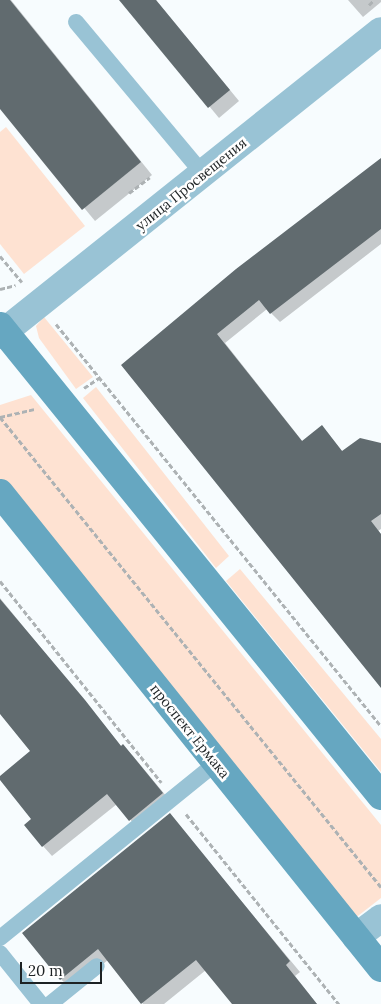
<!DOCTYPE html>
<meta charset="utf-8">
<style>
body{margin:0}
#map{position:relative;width:381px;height:1004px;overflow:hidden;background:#f7fcfe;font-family:Lora,serif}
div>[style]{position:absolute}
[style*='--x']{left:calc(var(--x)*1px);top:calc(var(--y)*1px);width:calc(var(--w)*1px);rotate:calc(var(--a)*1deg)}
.green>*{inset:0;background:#fee2d2}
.shadow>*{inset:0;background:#0003}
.building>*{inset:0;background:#616b6f}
.path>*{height:3px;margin-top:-1.5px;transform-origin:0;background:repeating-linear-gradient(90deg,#adb2b4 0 5px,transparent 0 7.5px)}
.service>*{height:16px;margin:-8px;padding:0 8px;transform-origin:8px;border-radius:8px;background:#99c3d5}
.minor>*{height:28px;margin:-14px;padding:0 14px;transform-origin:14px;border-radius:14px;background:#99c3d5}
.secondary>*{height:28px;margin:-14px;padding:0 14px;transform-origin:14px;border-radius:14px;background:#66a7c1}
span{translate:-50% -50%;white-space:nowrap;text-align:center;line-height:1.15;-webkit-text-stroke:5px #fff;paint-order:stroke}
.street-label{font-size:14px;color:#1d2224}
.scale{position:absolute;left:20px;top:962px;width:82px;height:22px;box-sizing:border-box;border:2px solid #1d2224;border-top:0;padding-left:6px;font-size:15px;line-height:18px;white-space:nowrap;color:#1d2224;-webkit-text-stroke:4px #fff;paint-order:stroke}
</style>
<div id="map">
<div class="green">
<div style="clip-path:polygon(6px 127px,85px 226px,24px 274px,0 244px,0 132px)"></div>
<div style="clip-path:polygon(44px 317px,93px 377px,76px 389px,39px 338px,36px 326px)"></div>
<div style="clip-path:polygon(96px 387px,229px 556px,216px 568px,83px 398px)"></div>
<div style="clip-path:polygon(31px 395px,381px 825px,381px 898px,354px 919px,0 479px,0 405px)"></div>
<div style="clip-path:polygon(240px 569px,381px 739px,381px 772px,226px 581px)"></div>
</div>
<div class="shadow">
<div style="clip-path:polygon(0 0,11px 0,152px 175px,95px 221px,0 106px)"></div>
<div style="clip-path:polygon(121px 0,156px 0,239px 101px,219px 118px)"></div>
<div style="clip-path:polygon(348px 0,381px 0,381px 2px,363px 17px)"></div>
<div style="clip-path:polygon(381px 159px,381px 244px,280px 322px,267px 309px,225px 343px,303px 442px,322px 427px,343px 452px,381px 445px,381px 529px,378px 531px,381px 534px,381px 686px,122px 365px)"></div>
<div style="clip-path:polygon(0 598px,122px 747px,123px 746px,133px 756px,172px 803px,139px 830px,117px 804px,52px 856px,43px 846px,33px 819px,0 778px,32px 751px,0 713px)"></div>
<div style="clip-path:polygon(170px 815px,300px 972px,295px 976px,317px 1004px,233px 1004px,206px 970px,164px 1004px,143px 1004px,108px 960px,71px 990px,61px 979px)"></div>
</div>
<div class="building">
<div style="clip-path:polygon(0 0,10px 0,141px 162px,82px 210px,0 109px)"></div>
<div style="clip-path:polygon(119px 0,156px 0,230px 90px,208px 108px)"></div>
<div style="clip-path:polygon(381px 158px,381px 229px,270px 314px,259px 300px,217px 334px,302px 441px,322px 425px,342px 451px,360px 438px,381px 443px,381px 514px,371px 521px,381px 534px,381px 688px,121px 365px,236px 269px)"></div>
<div style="clip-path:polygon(0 599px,85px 700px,121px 746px,123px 744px,163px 793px,129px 821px,107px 794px,42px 847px,24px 825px,31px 819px,0 780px,0 776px,30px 751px,0 714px)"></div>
<div style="clip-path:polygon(170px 813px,290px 961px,286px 965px,317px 1004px,232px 1004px,196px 960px,141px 1004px,98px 949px,60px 980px,22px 933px)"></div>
</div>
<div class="path">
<div style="--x:369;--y:5;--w:7;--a:-45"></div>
<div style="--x:129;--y:193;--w:26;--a:-37"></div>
<div style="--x:0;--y:256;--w:34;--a:50"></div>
<div style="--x:0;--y:289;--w:16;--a:-14"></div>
<div style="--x:56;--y:324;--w:517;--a:51.05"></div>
<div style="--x:84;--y:388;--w:18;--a:-34"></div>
<div style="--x:0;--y:417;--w:605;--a:50.97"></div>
<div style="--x:0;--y:417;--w:35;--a:-13"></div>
<div style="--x:0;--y:581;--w:258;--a:51.3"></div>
<div style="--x:186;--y:814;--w:244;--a:51.2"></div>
</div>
<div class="service">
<div style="--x:76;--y:22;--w:198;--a:50.1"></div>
<div style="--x:0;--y:938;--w:278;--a:-39"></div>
<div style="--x:0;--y:953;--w:65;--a:51.2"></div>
<div style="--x:50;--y:1004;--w:60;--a:-39"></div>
</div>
<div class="minor">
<div style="--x:0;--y:335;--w:487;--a:-38.6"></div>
<div style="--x:356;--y:937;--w:31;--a:-37"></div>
</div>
<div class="secondary">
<div style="--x:0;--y:326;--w:605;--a:50.97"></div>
<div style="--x:0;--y:493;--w:609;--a:51.27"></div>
</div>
<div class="street-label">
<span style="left:191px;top:184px;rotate:-39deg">улица Просвещения</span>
<span style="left:190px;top:731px;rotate:51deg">проспект Ермака</span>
</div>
<div class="scale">20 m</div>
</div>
